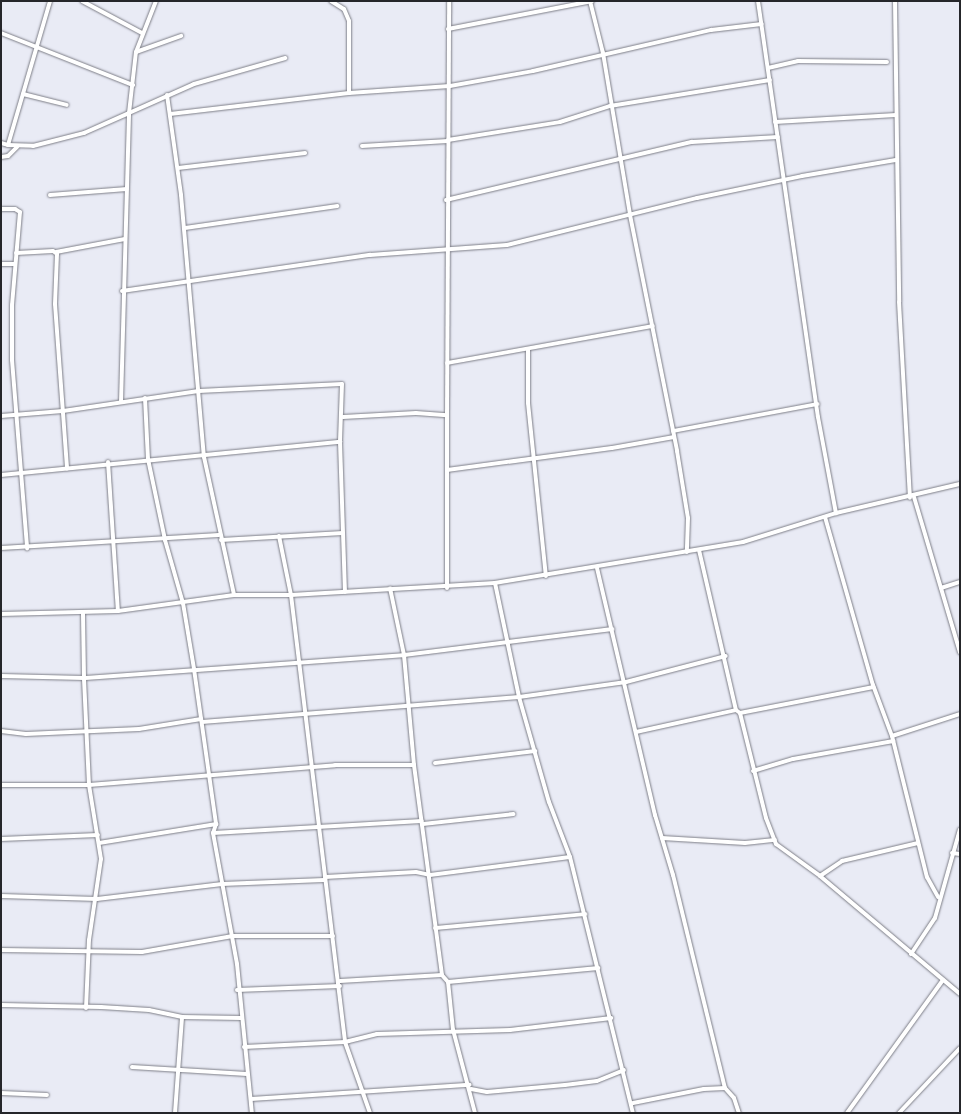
<!DOCTYPE html>
<style>
body{margin:0}
#map{position:relative;width:961px;height:1114px;overflow:hidden;background:#e9ebf5;font-family:"Crimson Pro",serif}
div>[style]{position:absolute}
[style*='--x']{left:calc(var(--x)*1px);top:calc(var(--y)*1px);width:calc(var(--w)*1px);rotate:calc(var(--a)*1deg)}
.roads{filter:drop-shadow(0 0 1px #7d7e87) drop-shadow(0 0 1px #7d7e87)}
.street>*{height:4px;margin:-2px;padding:0 2px;transform-origin:2px;border-radius:2px;background:#fff}
span{translate:-50% -50%;white-space:nowrap;text-align:center;line-height:1.15;-webkit-text-stroke:5px #f8f9ff;paint-order:stroke}
.frame{position:absolute;inset:0;border:2px solid #25262a;pointer-events:none}
</style>
<div id="map">
<div class="roads">
<div class="street">
<div style="--x:82;--y:1;--w:68;--a:28.1"></div>
<div style="--x:331;--y:1;--w:15;--a:32"></div>
<div style="--x:344;--y:9;--w:13;--a:67"></div>
<div style="--x:349;--y:21;--w:72;--a:90"></div>
<div style="--x:349;--y:93;--w:101;--a:-4"></div>
<div style="--x:450;--y:86;--w:84;--a:-10.2"></div>
<div style="--x:533;--y:71;--w:183;--a:-13"></div>
<div style="--x:711;--y:30;--w:51;--a:-6.7"></div>
<div style="--x:590;--y:1;--w:54;--a:76"></div>
<div style="--x:603;--y:53;--w:164;--a:80.5"></div>
<div style="--x:630;--y:215;--w:241;--a:78.7"></div>
<div style="--x:677;--y:451;--w:68;--a:80.7"></div>
<div style="--x:688;--y:518;--w:34;--a:92"></div>
<div style="--x:758;--y:1;--w:420;--a:81.8"></div>
<div style="--x:818;--y:417;--w:98;--a:79.4"></div>
<div style="--x:895;--y:1;--w:301;--a:89.2"></div>
<div style="--x:899;--y:302;--w:196;--a:86.8"></div>
<div style="--x:448;--y:29;--w:147;--a:-11"></div>
<div style="--x:1;--y:33;--w:142;--a:21.5"></div>
<div style="--x:136;--y:52;--w:48;--a:-19.6"></div>
<div style="--x:768;--y:68;--w:31;--a:-13"></div>
<div style="--x:798;--y:61;--w:89;--a:0.6"></div>
<div style="--x:23;--y:94;--w:45;--a:14"></div>
<div style="--x:167;--y:95;--w:101;--a:82"></div>
<div style="--x:181;--y:195;--w:263;--a:85"></div>
<div style="--x:204;--y:457;--w:141;--a:77.7"></div>
<div style="--x:170;--y:114;--w:180;--a:-6.7"></div>
<div style="--x:775;--y:122;--w:121;--a:-3.3"></div>
<div style="--x:448;--y:140;--w:113;--a:-9.1"></div>
<div style="--x:560;--y:122;--w:52;--a:-17.7"></div>
<div style="--x:610;--y:106;--w:162;--a:-9.2"></div>
<div style="--x:1;--y:143;--w:7;--a:16"></div>
<div style="--x:8;--y:145;--w:150;--a:-73.7"></div>
<div style="--x:8;--y:145;--w:25;--a:2"></div>
<div style="--x:33;--y:146;--w:53;--a:-14.3"></div>
<div style="--x:84;--y:133;--w:49;--a:-24"></div>
<div style="--x:129;--y:113;--w:61;--a:-83.5"></div>
<div style="--x:136;--y:52;--w:55;--a:-68.6"></div>
<div style="--x:362;--y:146;--w:86;--a:-3.3"></div>
<div style="--x:1;--y:157;--w:7;--a:-8"></div>
<div style="--x:8;--y:156;--w:13;--a:-45"></div>
<div style="--x:178;--y:168;--w:128;--a:-6.7"></div>
<div style="--x:50;--y:195;--w:77;--a:-4.5"></div>
<div style="--x:446;--y:200;--w:253;--a:-13.3"></div>
<div style="--x:692;--y:142;--w:86;--a:-3.3"></div>
<div style="--x:1;--y:209;--w:14;--a:0"></div>
<div style="--x:15;--y:209;--w:6;--a:31"></div>
<div style="--x:20;--y:212;--w:93;--a:94.9"></div>
<div style="--x:12;--y:305;--w:55;--a:90"></div>
<div style="--x:12;--y:360;--w:189;--a:85.4"></div>
<div style="--x:185;--y:228;--w:154;--a:-8.2"></div>
<div style="--x:56;--y:252;--w:70;--a:-10.7"></div>
<div style="--x:16;--y:253;--w:37;--a:-3"></div>
<div style="--x:53;--y:251;--w:5;--a:37"></div>
<div style="--x:57;--y:254;--w:50;--a:92.3"></div>
<div style="--x:55;--y:304;--w:165;--a:85.8"></div>
<div style="--x:1;--y:264;--w:14;--a:0"></div>
<div style="--x:122;--y:291;--w:251;--a:-8.3"></div>
<div style="--x:370;--y:255;--w:137;--a:-4.2"></div>
<div style="--x:507;--y:245;--w:196;--a:-13.9"></div>
<div style="--x:697;--y:198;--w:107;--a:-11.8"></div>
<div style="--x:802;--y:176;--w:95;--a:-9.7"></div>
<div style="--x:528;--y:350;--w:53;--a:90"></div>
<div style="--x:528;--y:403;--w:174;--a:84.1"></div>
<div style="--x:447;--y:363;--w:209;--a:-10.2"></div>
<div style="--x:145;--y:398;--w:61;--a:87.2"></div>
<div style="--x:148;--y:459;--w:83;--a:78.1"></div>
<div style="--x:165;--y:540;--w:66;--a:74.1"></div>
<div style="--x:183;--y:603;--w:67;--a:80.5"></div>
<div style="--x:194;--y:669;--w:157;--a:81.9"></div>
<div style="--x:216;--y:824;--w:9;--a:108"></div>
<div style="--x:213;--y:833;--w:133;--a:79.6"></div>
<div style="--x:237;--y:964;--w:150;--a:84.3"></div>
<div style="--x:121;--y:402;--w:289;--a:-88.4"></div>
<div style="--x:129;--y:113;--w:71;--a:-24"></div>
<div style="--x:194;--y:84;--w:95;--a:-15.9"></div>
<div style="--x:1;--y:416;--w:62;--a:-4.6"></div>
<div style="--x:63;--y:411;--w:137;--a:-8.4"></div>
<div style="--x:199;--y:391;--w:143;--a:-2.8"></div>
<div style="--x:342;--y:384;--w:58;--a:92"></div>
<div style="--x:340;--y:442;--w:150;--a:88.1"></div>
<div style="--x:343;--y:417;--w:73;--a:-3.1"></div>
<div style="--x:416;--y:413;--w:31;--a:4"></div>
<div style="--x:447;--y:415;--w:414;--a:-89.7"></div>
<div style="--x:673;--y:431;--w:147;--a:-10.6"></div>
<div style="--x:108;--y:462;--w:149;--a:86.2"></div>
<div style="--x:447;--y:470;--w:166;--a:-7.6"></div>
<div style="--x:612;--y:448;--w:63;--a:-10.1"></div>
<div style="--x:1;--y:475;--w:341;--a:-5.6"></div>
<div style="--x:914;--y:497;--w:162;--a:73.5"></div>
<div style="--x:825;--y:517;--w:175;--a:74.1"></div>
<div style="--x:873;--y:685;--w:54;--a:69.6"></div>
<div style="--x:892;--y:736;--w:145;--a:76.1"></div>
<div style="--x:927;--y:877;--w:23;--a:61"></div>
<div style="--x:279;--y:536;--w:60;--a:78.5"></div>
<div style="--x:291;--y:595;--w:450;--a:83.1"></div>
<div style="--x:345;--y:1042;--w:75;--a:70.6"></div>
<div style="--x:221;--y:540;--w:122;--a:-3.3"></div>
<div style="--x:1;--y:548;--w:218;--a:-3.4"></div>
<div style="--x:699;--y:550;--w:164;--a:77"></div>
<div style="--x:736;--y:710;--w:5;--a:37"></div>
<div style="--x:740;--y:713;--w:108;--a:76.1"></div>
<div style="--x:766;--y:818;--w:28;--a:69"></div>
<div style="--x:776;--y:844;--w:54;--a:36"></div>
<div style="--x:820;--y:876;--w:183;--a:40.1"></div>
<div style="--x:597;--y:568;--w:254;--a:76.8"></div>
<div style="--x:655;--y:815;--w:63;--a:73.3"></div>
<div style="--x:673;--y:875;--w:219;--a:76.3"></div>
<div style="--x:495;--y:583;--w:116;--a:78.1"></div>
<div style="--x:519;--y:697;--w:109;--a:74.1"></div>
<div style="--x:549;--y:802;--w:59;--a:69.1"></div>
<div style="--x:570;--y:857;--w:264;--a:76.2"></div>
<div style="--x:447;--y:588;--w:173;--a:-90"></div>
<div style="--x:941;--y:588;--w:20;--a:-18"></div>
<div style="--x:1;--y:614;--w:117;--a:-1.5"></div>
<div style="--x:118;--y:611;--w:117;--a:-7.9"></div>
<div style="--x:234;--y:595;--w:57;--a:0"></div>
<div style="--x:291;--y:595;--w:204;--a:-3.4"></div>
<div style="--x:495;--y:583;--w:251;--a:-9.4"></div>
<div style="--x:743;--y:542;--w:97;--a:-17.3"></div>
<div style="--x:836;--y:513;--w:127;--a:-13.2"></div>
<div style="--x:1;--y:676;--w:83;--a:1.4"></div>
<div style="--x:84;--y:678;--w:66;--a:-90.9"></div>
<div style="--x:740;--y:713;--w:136;--a:-11"></div>
<div style="--x:202;--y:722;--w:318;--a:-4.5"></div>
<div style="--x:519;--y:697;--w:108;--a:-8"></div>
<div style="--x:626;--y:682;--w:103;--a:-14.6"></div>
<div style="--x:1;--y:731;--w:25;--a:7"></div>
<div style="--x:26;--y:734;--w:113;--a:-2.5"></div>
<div style="--x:139;--y:729;--w:63;--a:-9.2"></div>
<div style="--x:636;--y:732;--w:102;--a:-12.4"></div>
<div style="--x:892;--y:736;--w:71;--a:-17.9"></div>
<div style="--x:435;--y:763;--w:101;--a:-6.8"></div>
<div style="--x:753;--y:771;--w:42;--a:-16.7"></div>
<div style="--x:793;--y:759;--w:102;--a:-10.2"></div>
<div style="--x:1;--y:785;--w:88;--a:0"></div>
<div style="--x:89;--y:785;--w:247;--a:-4.6"></div>
<div style="--x:335;--y:765;--w:79;--a:0"></div>
<div style="--x:423;--y:824;--w:91;--a:-6.3"></div>
<div style="--x:213;--y:833;--w:209;--a:-3.3"></div>
<div style="--x:662;--y:838;--w:83;--a:3.4"></div>
<div style="--x:745;--y:843;--w:30;--a:-6"></div>
<div style="--x:1;--y:839;--w:97;--a:-2.4"></div>
<div style="--x:99;--y:843;--w:119;--a:-9.2"></div>
<div style="--x:952;--y:853;--w:8;--a:7"></div>
<div style="--x:820;--y:876;--w:27;--a:-34"></div>
<div style="--x:842;--y:861;--w:78;--a:-13.3"></div>
<div style="--x:325;--y:877;--w:91;--a:-3.1"></div>
<div style="--x:416;--y:872;--w:14;--a:12"></div>
<div style="--x:430;--y:875;--w:141;--a:-7.3"></div>
<div style="--x:1;--y:896;--w:96;--a:1.8"></div>
<div style="--x:97;--y:899;--w:126;--a:-6.8"></div>
<div style="--x:222;--y:884;--w:102;--a:-2.2"></div>
<div style="--x:435;--y:928;--w:151;--a:-5.3"></div>
<div style="--x:1;--y:950;--w:141;--a:0.8"></div>
<div style="--x:142;--y:952;--w:92;--a:-10"></div>
<div style="--x:233;--y:936;--w:100;--a:0"></div>
<div style="--x:911;--y:954;--w:43;--a:-56.3"></div>
<div style="--x:935;--y:918;--w:92;--a:-74.3"></div>
<div style="--x:340;--y:981;--w:102;--a:-3.4"></div>
<div style="--x:448;--y:982;--w:151;--a:-5.3"></div>
<div style="--x:237;--y:990;--w:103;--a:-2.2"></div>
<div style="--x:1;--y:1005;--w:100;--a:1.1"></div>
<div style="--x:101;--y:1007;--w:48;--a:3.6"></div>
<div style="--x:149;--y:1010;--w:34;--a:12"></div>
<div style="--x:86;--y:1008;--w:68;--a:-87.5"></div>
<div style="--x:89;--y:940;--w:82;--a:-81.6"></div>
<div style="--x:101;--y:859;--w:75;--a:-99.2"></div>
<div style="--x:89;--y:785;--w:107;--a:-92.7"></div>
<div style="--x:84;--y:678;--w:321;--a:-4.1"></div>
<div style="--x:404;--y:655;--w:68;--a:-101.8"></div>
<div style="--x:244;--y:1047;--w:101;--a:-2.8"></div>
<div style="--x:345;--y:1042;--w:33;--a:-14"></div>
<div style="--x:377;--y:1034;--w:133;--a:-1.7"></div>
<div style="--x:510;--y:1030;--w:102;--a:-6.8"></div>
<div style="--x:132;--y:1067;--w:115;--a:3.5"></div>
<div style="--x:471;--y:1089;--w:16;--a:11"></div>
<div style="--x:487;--y:1092;--w:78;--a:-5.1"></div>
<div style="--x:565;--y:1085;--w:32;--a:-7"></div>
<div style="--x:597;--y:1081;--w:29;--a:-22"></div>
<div style="--x:1;--y:1093;--w:46;--a:2.5"></div>
<div style="--x:251;--y:1099;--w:219;--a:-3.7"></div>
<div style="--x:633;--y:1103;--w:72;--a:-11.2"></div>
<div style="--x:704;--y:1089;--w:21;--a:-3"></div>
<div style="--x:725;--y:1088;--w:13;--a:48"></div>
<div style="--x:734;--y:1098;--w:16;--a:72"></div>
<div style="--x:175;--y:1113;--w:96;--a:-85.8"></div>
<div style="--x:182;--y:1017;--w:59;--a:1"></div>
<div style="--x:475;--y:1113;--w:86;--a:-104.8"></div>
<div style="--x:453;--y:1030;--w:48;--a:-95.9"></div>
<div style="--x:448;--y:982;--w:9;--a:-131"></div>
<div style="--x:442;--y:975;--w:212;--a:-97.6"></div>
<div style="--x:414;--y:765;--w:110;--a:-95.2"></div>
<div style="--x:404;--y:655;--w:210;--a:-7.1"></div>
<div style="--x:847;--y:1113;--w:164;--a:-54.2"></div>
<div style="--x:899;--y:1113;--w:89;--a:-46.8"></div>
</div>
</div>
<div class="frame"></div>
</div>
